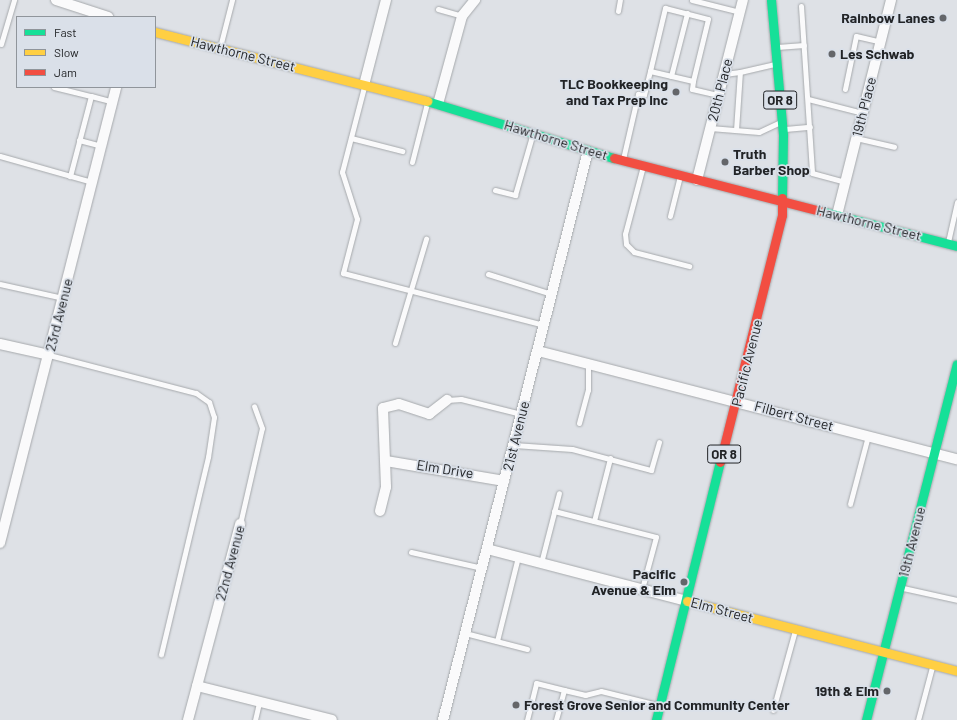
<!DOCTYPE html>
<style>
body{margin:0}
#map{position:relative;width:957px;height:720px;overflow:hidden;background:#dee1e6;font-family:Barlow,sans-serif}
div>[style]{position:absolute}
[style*='--x']{left:calc(var(--x)*1px);top:calc(var(--y)*1px);width:calc(var(--w)*1px);rotate:calc(var(--a)*1deg)}
.roads{filter:drop-shadow(0 0 1px #a6a9ac) drop-shadow(0 0 1px #a6a9ac)}
.lane>*{height:5px;margin:-2.5px;padding:0 2.5px;transform-origin:2.5px;border-radius:2.5px;background:#fafafb}
.street>*{height:10px;margin:-5px;padding:0 5px;transform-origin:5px;border-radius:5px;background:#fafafb}
.fast>*{height:9px;margin:-4.5px;padding:0 4.5px;transform-origin:4.5px;border-radius:4.5px;background:#16e098}
.slow>*{height:9px;margin:-4.5px;padding:0 4.5px;transform-origin:4.5px;border-radius:4.5px;background:#ffcf43}
.jam>*{height:9px;margin:-4.5px;padding:0 4.5px;transform-origin:4.5px;border-radius:4.5px;background:#f24e42}
.dots>*{width:11px;height:11px;translate:-50% -50%;box-sizing:border-box;border:2px solid #dae0e9;border-radius:50%}
span{translate:-50% -50%;white-space:nowrap;text-align:center;line-height:1.15;-webkit-text-stroke:3.5px #dae0e9;paint-order:stroke}
.shield-label span{padding:1px 3px;background:#dae0e9;border:1px solid;border-radius:3px;-webkit-text-stroke-width:0}
.shield-label{font-size:13px;color:#222427;font-weight:700}
.poi-label{font-size:14px;color:#222427;font-weight:700}
.right{translate:-100% -50%;text-align:right}
.left{translate:0 -50%;text-align:left}
.street-label{font-size:14px;color:#222427}
.legend{position:absolute;left:16px;top:16px;width:140px;height:72px;box-sizing:border-box;background:#dae0e9;border:1px solid #90959b;margin:0;padding:5px 7px;list-style:none;font-size:12px;color:#222427}
.legend li{display:flex;align-items:center;gap:8px;height:20px}
.legend b{width:20px;border:1px solid #90959b}
</style>
<div id="map">
<div class="roads">
<div class="lane">
<div style="--x:692;--y:0;--w:49;--a:14"></div>
<div style="--x:801;--y:6;--w:167;--a:86.2"></div>
<div style="--x:812;--y:173;--w:34;--a:15"></div>
<div style="--x:438;--y:9;--w:25;--a:16"></div>
<div style="--x:618;--y:11;--w:11;--a:-80"></div>
<div style="--x:1;--y:44;--w:46;--a:-73.5"></div>
<div style="--x:220;--y:47;--w:49;--a:-75.7"></div>
<div style="--x:777;--y:47;--w:27;--a:-4"></div>
<div style="--x:650;--y:71;--w:65;--a:-76.6"></div>
<div style="--x:665;--y:8;--w:44;--a:14.3"></div>
<div style="--x:708;--y:19;--w:64;--a:103.6"></div>
<div style="--x:724;--y:74;--w:16;--a:-7"></div>
<div style="--x:671;--y:76;--w:65;--a:-75.7"></div>
<div style="--x:54;--y:87;--w:38;--a:14"></div>
<div style="--x:91;--y:96;--w:83;--a:104.7"></div>
<div style="--x:364;--y:87;--w:88;--a:104.5"></div>
<div style="--x:342;--y:172;--w:49;--a:72.3"></div>
<div style="--x:357;--y:219;--w:56;--a:104.5"></div>
<div style="--x:343;--y:273;--w:208;--a:14.5"></div>
<div style="--x:845;--y:89;--w:54;--a:-78.3"></div>
<div style="--x:856;--y:36;--w:26;--a:13"></div>
<div style="--x:91;--y:96;--w:23;--a:15"></div>
<div style="--x:808;--y:99;--w:57;--a:14.3"></div>
<div style="--x:710;--y:128;--w:49;--a:4.7"></div>
<div style="--x:759;--y:132;--w:23;--a:-25"></div>
<div style="--x:785;--y:129;--w:25;--a:-5"></div>
<div style="--x:736;--y:130;--w:58;--a:-86.1"></div>
<div style="--x:740;--y:72;--w:35;--a:-13"></div>
<div style="--x:351;--y:138;--w:53;--a:14.3"></div>
<div style="--x:856;--y:138;--w:39;--a:13"></div>
<div style="--x:79;--y:140;--w:23;--a:15"></div>
<div style="--x:0;--y:156;--w:96;--a:15.8"></div>
<div style="--x:623;--y:159;--w:67;--a:-77"></div>
<div style="--x:638;--y:94;--w:6;--a:9"></div>
<div style="--x:644;--y:95;--w:25;--a:-76"></div>
<div style="--x:650;--y:71;--w:44;--a:13.1"></div>
<div style="--x:693;--y:81;--w:8;--a:97"></div>
<div style="--x:692;--y:89;--w:27;--a:13"></div>
<div style="--x:412;--y:162;--w:61;--a:-75.7"></div>
<div style="--x:643;--y:166;--w:70;--a:104.8"></div>
<div style="--x:625;--y:234;--w:10;--a:84"></div>
<div style="--x:626;--y:244;--w:11;--a:45"></div>
<div style="--x:634;--y:252;--w:57;--a:14.3"></div>
<div style="--x:495;--y:190;--w:21;--a:14"></div>
<div style="--x:515;--y:195;--w:61;--a:-73.9"></div>
<div style="--x:670;--y:216;--w:41;--a:-76"></div>
<div style="--x:948;--y:242;--w:41;--a:-77.3"></div>
<div style="--x:488;--y:274;--w:67;--a:17.4"></div>
<div style="--x:0;--y:284;--w:65;--a:12.5"></div>
<div style="--x:395;--y:343;--w:109;--a:-73.4"></div>
<div style="--x:49;--y:355;--w:152;--a:14.5"></div>
<div style="--x:196;--y:393;--w:16;--a:35"></div>
<div style="--x:209;--y:402;--w:16;--a:72"></div>
<div style="--x:214;--y:417;--w:40;--a:98.5"></div>
<div style="--x:208;--y:457;--w:203;--a:103.4"></div>
<div style="--x:447;--y:400;--w:14;--a:-4"></div>
<div style="--x:461;--y:399;--w:62;--a:14"></div>
<div style="--x:579;--y:423;--w:34;--a:-75"></div>
<div style="--x:588;--y:390;--w:26;--a:-90"></div>
<div style="--x:514;--y:445;--w:58;--a:3.9"></div>
<div style="--x:572;--y:449;--w:82;--a:14.9"></div>
<div style="--x:651;--y:470;--w:29;--a:-74"></div>
<div style="--x:850;--y:504;--w:70;--a:-75.2"></div>
<div style="--x:554;--y:511;--w:105;--a:14.3"></div>
<div style="--x:656;--y:537;--w:54;--a:105.1"></div>
<div style="--x:594;--y:521;--w:65;--a:-75.7"></div>
<div style="--x:240;--y:524;--w:98;--a:-77.1"></div>
<div style="--x:262;--y:428;--w:23;--a:-110"></div>
<div style="--x:411;--y:552;--w:73;--a:12.7"></div>
<div style="--x:541;--y:563;--w:72;--a:-75.6"></div>
<div style="--x:903;--y:588;--w:55;--a:12.5"></div>
<div style="--x:465;--y:633;--w:64;--a:14.5"></div>
<div style="--x:497;--y:641;--w:87;--a:-76"></div>
<div style="--x:564;--y:690;--w:22;--a:13"></div>
<div style="--x:585;--y:695;--w:16;--a:-14"></div>
<div style="--x:601;--y:691;--w:58;--a:14"></div>
<div style="--x:773;--y:710;--w:83;--a:-74.6"></div>
<div style="--x:255;--y:720;--w:18;--a:-77"></div>
<div style="--x:527;--y:720;--w:38;--a:-76"></div>
<div style="--x:536;--y:683;--w:29;--a:14"></div>
<div style="--x:564;--y:690;--w:31;--a:105"></div>
<div style="--x:918;--y:720;--w:55;--a:-75.2"></div>
</div>
<div class="street">
<div style="--x:56;--y:0;--w:55;--a:18.1"></div>
<div style="--x:364;--y:85;--w:88;--a:-75.5"></div>
<div style="--x:438;--y:104;--w:91;--a:-74.7"></div>
<div style="--x:462;--y:16;--w:21;--a:-51"></div>
<div style="--x:697;--y:180;--w:186;--a:-75.7"></div>
<div style="--x:837;--y:215;--w:222;--a:-75.9"></div>
<div style="--x:0;--y:344;--w:50;--a:12.7"></div>
<div style="--x:538;--y:351;--w:433;--a:14.5"></div>
<div style="--x:386;--y:461;--w:120;--a:9.6"></div>
<div style="--x:380;--y:511;--w:25;--a:-76"></div>
<div style="--x:386;--y:487;--w:79;--a:-92.2"></div>
<div style="--x:383;--y:408;--w:16;--a:-14"></div>
<div style="--x:399;--y:404;--w:32;--a:18"></div>
<div style="--x:429;--y:414;--w:23;--a:-38"></div>
<div style="--x:0;--y:543;--w:471;--a:-75.7"></div>
<div style="--x:487;--y:549;--w:207;--a:14.6"></div>
<div style="--x:197;--y:686;--w:139;--a:14.1"></div>
<div style="--x:188;--y:720;--w:203;--a:-75.1"></div>
<div style="--x:443;--y:720;--w:587;--a:-75.7"></div>
</div>
<div class="fast">
<div style="--x:771;--y:0;--w:136;--a:84.9"></div>
<div style="--x:783;--y:135;--w:63;--a:90.9"></div>
<div style="--x:427;--y:101;--w:195;--a:17"></div>
<div style="--x:821;--y:211;--w:140;--a:14.4"></div>
<div style="--x:656;--y:720;--w:266;--a:-76.1"></div>
<div style="--x:866;--y:720;--w:367;--a:-75.7"></div>
</div>
<div class="slow">
<div style="--x:155;--y:32;--w:281;--a:14.2"></div>
<div style="--x:687;--y:601;--w:279;--a:14.5"></div>
</div>
<div class="jam">
<div style="--x:614;--y:158;--w:214;--a:14.4"></div>
<div style="--x:720;--y:462;--w:255;--a:-75.9"></div>
<div style="--x:782;--y:215;--w:17;--a:-90"></div>
</div>
</div>
<div class="dots">
<div style="left:943px;top:18px;background:#64666a"></div>
<div style="left:832px;top:54px;background:#64666a"></div>
<div style="left:676px;top:92px;background:#64666a"></div>
<div style="left:725px;top:162px;background:#64666a"></div>
<div style="left:684px;top:582px;background:#64666a"></div>
<div style="left:887px;top:691px;background:#64666a"></div>
<div style="left:516px;top:705px;background:#64666a"></div>
</div>
<div class="shield-label">
<span style="left:780px;top:100px">OR 8</span>
<span style="left:724px;top:454px">OR 8</span>
</div>
<div class="poi-label">
<span class="right" style="left:935px;top:18px">Rainbow Lanes</span>
<span class="left" style="left:840px;top:54px">Les Schwab</span>
<span class="right" style="left:668px;top:92px">TLC Bookkeeping<br>and Tax Prep Inc</span>
<span class="left" style="left:733px;top:162px">Truth<br>Barber Shop</span>
<span class="right" style="left:676px;top:582px">Pacific<br>Avenue &amp; Elm</span>
<span class="right" style="left:879px;top:691px">19th &amp; Elm</span>
<span class="left" style="left:524px;top:705px">Forest Grove Senior and Community Center</span>
</div>
<div class="street-label">
<span style="left:243px;top:54px;rotate:14deg">Hawthorne Street</span>
<span style="left:720px;top:90px;rotate:-76deg">20th Place</span>
<span style="left:864px;top:107px;rotate:-76deg">19th Place</span>
<span style="left:556px;top:140px;rotate:17deg">Hawthorne Street</span>
<span style="left:869px;top:223px;rotate:14deg">Hawthorne Street</span>
<span style="left:59px;top:315px;rotate:-76deg">23rd Avenue</span>
<span style="left:747px;top:363px;rotate:-76deg">Pacific Avenue</span>
<span style="left:794px;top:416px;rotate:15deg">Filbert Street</span>
<span style="left:516px;top:436px;rotate:-76deg">21st Avenue</span>
<span style="left:445px;top:469px;rotate:9deg">Elm Drive</span>
<span style="left:912px;top:542px;rotate:-76deg">19th Avenue</span>
<span style="left:230px;top:563px;rotate:-75deg">22nd Avenue</span>
<span style="left:722px;top:610px;rotate:15deg">Elm Street</span>
</div>
<ul class="legend">
<li><b style="height:5px;background:#16e098"></b>Fast</li>
<li><b style="height:5px;background:#ffcf43"></b>Slow</li>
<li><b style="height:5px;background:#f24e42"></b>Jam</li>
</ul>
</div>
